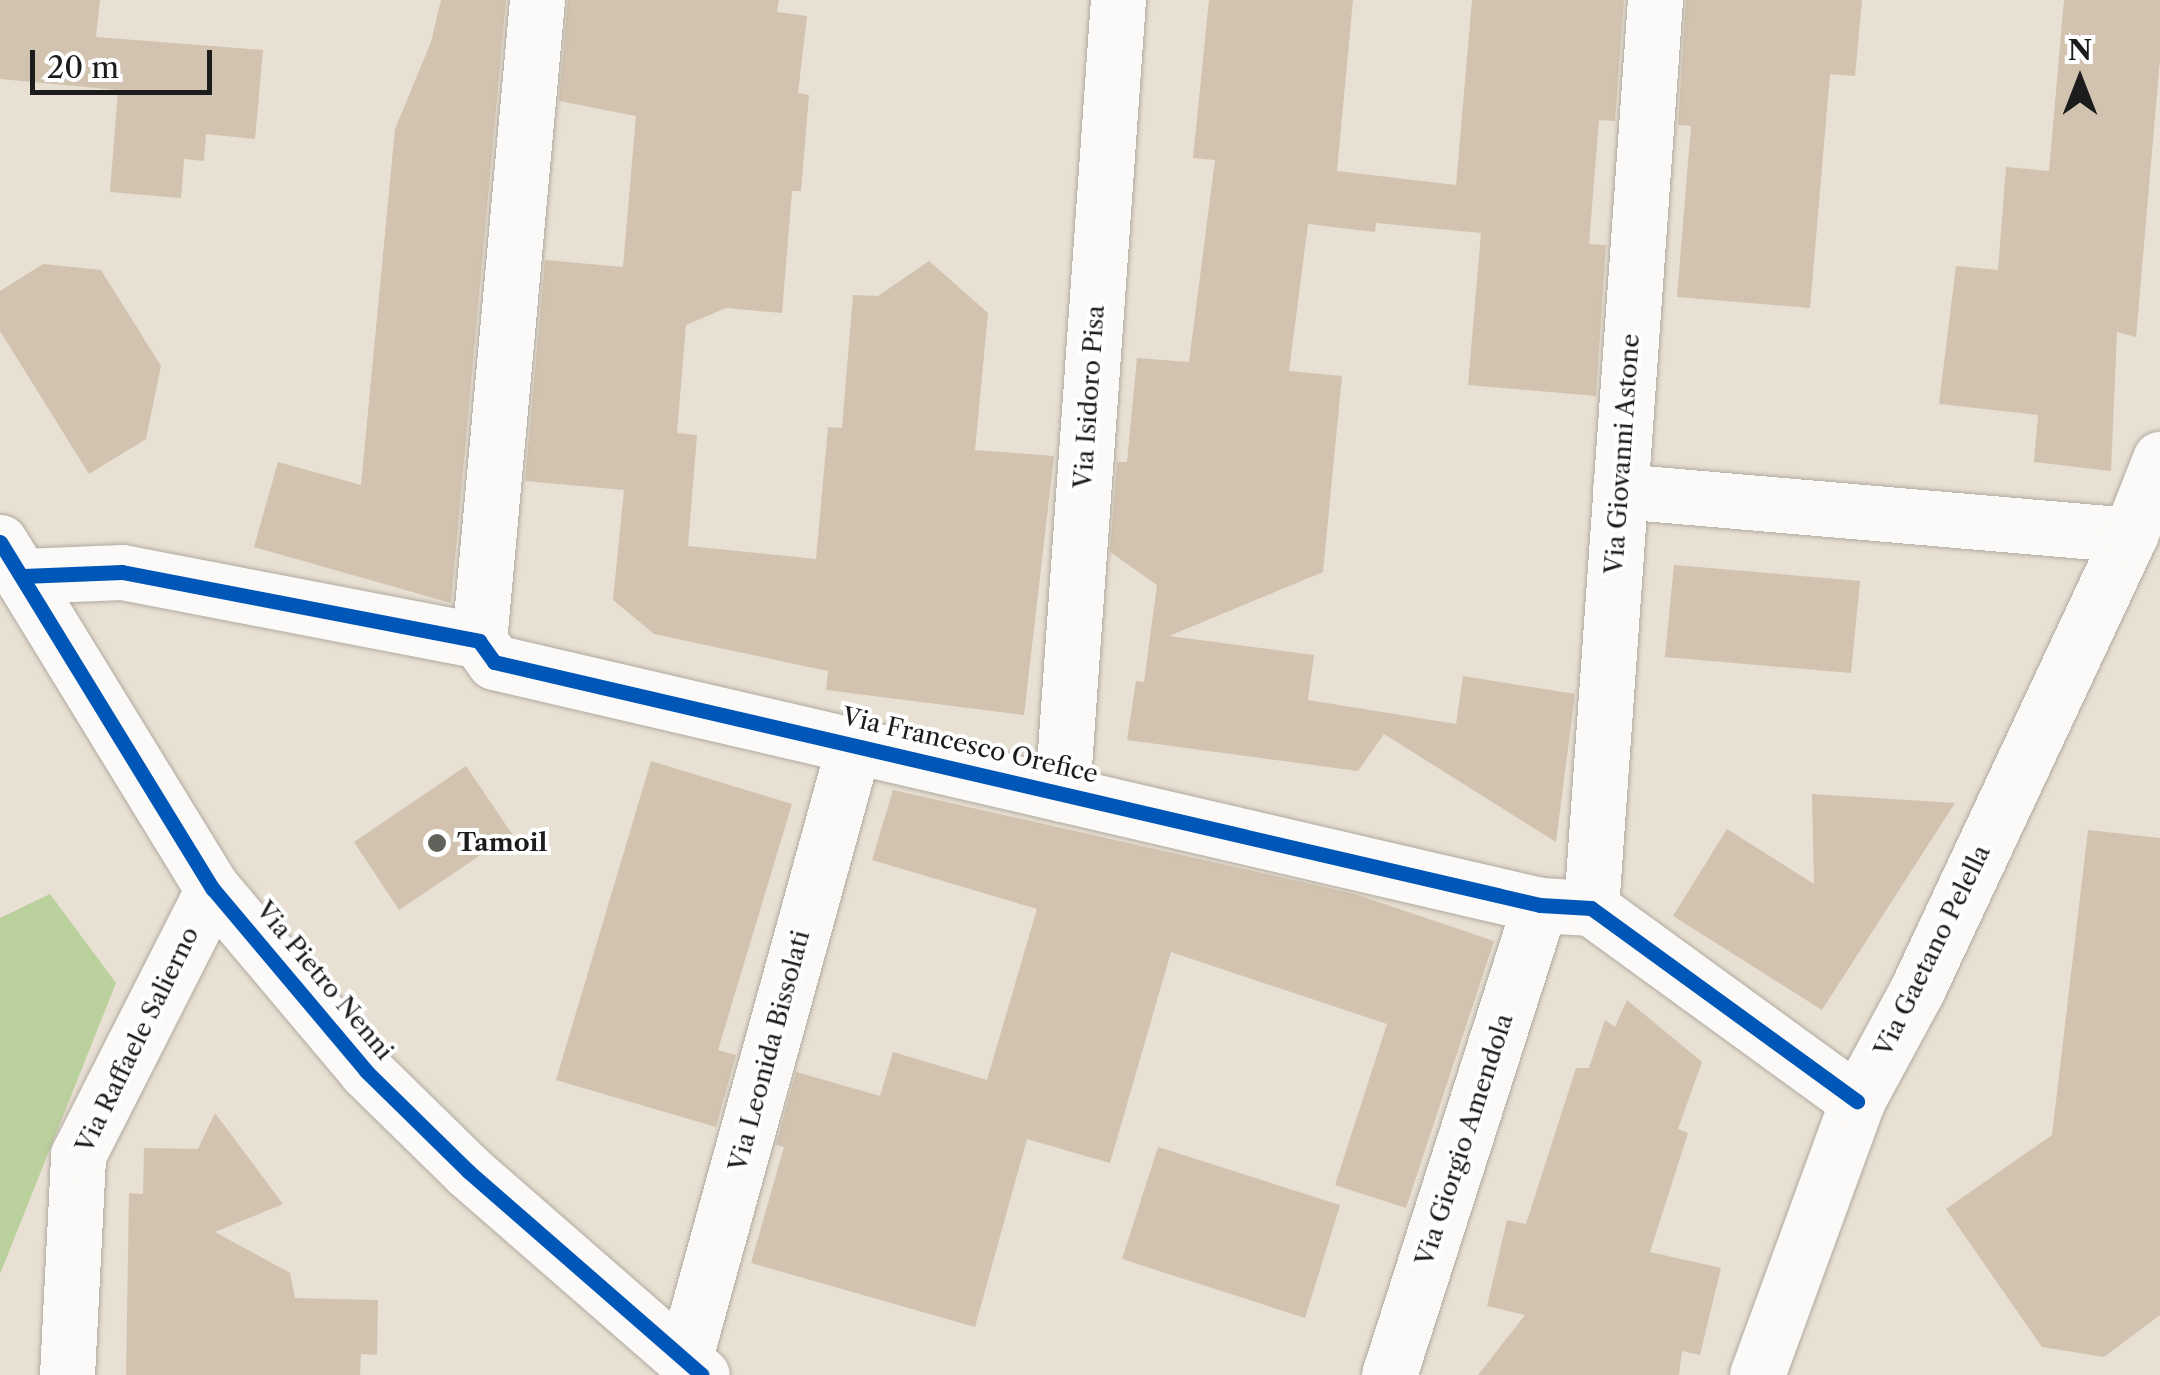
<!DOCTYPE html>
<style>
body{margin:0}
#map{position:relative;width:2160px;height:1375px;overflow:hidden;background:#e8e0d2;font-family:"Libre Caslon Text",serif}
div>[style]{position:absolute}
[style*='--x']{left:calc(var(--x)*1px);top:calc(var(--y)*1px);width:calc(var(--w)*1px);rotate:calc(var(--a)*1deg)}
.green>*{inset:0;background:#bad09d}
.building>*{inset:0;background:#d1c3af}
.roads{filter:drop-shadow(0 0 2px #afaaa1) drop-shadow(0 0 2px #afaaa1)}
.minor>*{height:55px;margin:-27.5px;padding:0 27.5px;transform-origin:27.5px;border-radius:27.5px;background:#fcfaf8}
.cycleway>*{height:15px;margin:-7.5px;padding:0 7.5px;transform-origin:7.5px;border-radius:7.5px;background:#0057b8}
.dots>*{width:28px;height:28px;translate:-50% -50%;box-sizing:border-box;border:5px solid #fff;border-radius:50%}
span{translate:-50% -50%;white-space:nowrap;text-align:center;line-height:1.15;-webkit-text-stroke:8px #fff;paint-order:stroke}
.street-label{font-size:25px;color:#1c1c1c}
.poi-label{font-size:25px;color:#1c1c1c;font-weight:700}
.left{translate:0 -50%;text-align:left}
.north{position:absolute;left:2030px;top:30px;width:100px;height:100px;-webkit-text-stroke:8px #fff;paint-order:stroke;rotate:0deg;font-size:28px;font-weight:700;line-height:40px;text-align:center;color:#1c1c1c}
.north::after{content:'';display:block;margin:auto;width:35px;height:45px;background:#1c1c1c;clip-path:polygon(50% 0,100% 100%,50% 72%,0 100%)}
.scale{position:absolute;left:30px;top:50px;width:182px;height:45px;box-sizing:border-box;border:5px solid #1c1c1c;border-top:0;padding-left:12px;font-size:30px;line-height:35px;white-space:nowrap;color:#1c1c1c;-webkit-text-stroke:8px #fff;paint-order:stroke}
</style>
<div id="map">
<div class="green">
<div style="clip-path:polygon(50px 894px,116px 983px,0 1274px,0 918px)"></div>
</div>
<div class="building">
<div style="clip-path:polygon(0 0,100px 0,96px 37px,263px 50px,255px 139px,206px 134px,204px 161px,184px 159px,181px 198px,110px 192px,118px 90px,0 79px)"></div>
<div style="clip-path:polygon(441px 0,506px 0,451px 603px,254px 547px,278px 462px,361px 485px,395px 129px,431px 42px)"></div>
<div style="clip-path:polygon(568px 0,779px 0,777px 12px,807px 16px,798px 93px,809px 95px,801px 191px,792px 191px,782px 313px,726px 308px,686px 325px,677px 433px,697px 435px,688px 546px,816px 559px,828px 427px,842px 428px,853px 295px,878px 296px,929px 261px,988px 313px,975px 450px,1054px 456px,1024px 715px,826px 690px,828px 671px,654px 634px,613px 600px,624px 490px,525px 481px,545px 260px,623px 267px,636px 116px,559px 101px)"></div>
<div style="clip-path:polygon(1209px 0,1353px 0,1337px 171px,1456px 185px,1472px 0,1624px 0,1615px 121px,1599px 120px,1589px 244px,1606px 245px,1596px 396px,1468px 385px,1481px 233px,1376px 223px,1375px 232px,1308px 224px,1289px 371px,1342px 376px,1323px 572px,1169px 636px,1314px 655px,1308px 700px,1456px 724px,1463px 676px,1575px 694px,1556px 842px,1384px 734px,1358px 771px,1127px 740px,1136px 681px,1144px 682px,1157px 585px,1110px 552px,1117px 462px,1127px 462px,1137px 358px,1189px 362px,1215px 160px,1193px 158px)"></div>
<div style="clip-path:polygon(1686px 0,1862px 0,1855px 76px,1830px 74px,1810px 308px,1677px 297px,1691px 126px,1678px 125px)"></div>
<div style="clip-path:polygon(2064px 0,2160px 0,2160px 59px,2136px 337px,2117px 332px,2111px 471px,2034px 462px,2038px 415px,1939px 404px,1956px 266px,1998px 270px,2006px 167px,2049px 171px)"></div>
<div style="clip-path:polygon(43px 264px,101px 270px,161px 366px,146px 439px,89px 474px,0 331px,0 291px)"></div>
<div style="clip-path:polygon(1674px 565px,1860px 581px,1851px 673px,1665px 657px)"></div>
<div style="clip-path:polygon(651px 761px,792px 804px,718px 1050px,736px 1055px,716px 1127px,556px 1080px)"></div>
<div style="clip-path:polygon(466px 766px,512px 834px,399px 910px,354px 842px)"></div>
<div style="clip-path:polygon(893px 790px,1355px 894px,1494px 941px,1406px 1208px,1335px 1185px,1387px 1024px,1171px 952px,1110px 1163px,1027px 1139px,975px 1327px,751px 1263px,784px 1147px,776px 1145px,796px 1072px,880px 1096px,893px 1052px,987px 1080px,1037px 909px,872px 860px)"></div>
<div style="clip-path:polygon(1812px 794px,1955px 803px,1822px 1010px,1673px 916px,1727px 829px,1814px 884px)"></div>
<div style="clip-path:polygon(2088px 830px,2160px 838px,2160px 1315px,2104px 1357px,2042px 1347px,1946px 1209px,2052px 1135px)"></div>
<div style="clip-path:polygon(1627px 1000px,1702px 1062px,1678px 1129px,1688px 1133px,1650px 1252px,1721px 1268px,1700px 1355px,1682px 1351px,1679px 1375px,1478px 1375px,1525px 1315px,1487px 1306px,1507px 1220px,1526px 1224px,1576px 1068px,1589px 1068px,1605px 1020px,1615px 1027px)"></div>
<div style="clip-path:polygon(215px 1113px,283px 1204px,215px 1232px,290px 1273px,295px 1298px,378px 1300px,377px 1355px,361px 1354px,360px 1375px,126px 1375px,129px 1193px,143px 1194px,144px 1148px,198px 1149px)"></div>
<div style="clip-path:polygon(1158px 1147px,1340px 1205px,1305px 1318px,1122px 1259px)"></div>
</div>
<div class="roads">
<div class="minor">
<div style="--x:1620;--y:491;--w:512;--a:4.93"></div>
<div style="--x:0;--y:542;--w:407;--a:58.5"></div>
<div style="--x:213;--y:889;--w:238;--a:49.9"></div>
<div style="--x:366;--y:1071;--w:143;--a:44.4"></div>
<div style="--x:468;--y:1171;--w:310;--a:41.1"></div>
<div style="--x:23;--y:576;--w:99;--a:-2.3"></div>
<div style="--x:122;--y:572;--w:364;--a:10.9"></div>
<div style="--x:479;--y:641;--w:26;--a:54"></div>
<div style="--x:494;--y:662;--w:1074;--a:13.08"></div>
<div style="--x:1540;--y:905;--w:51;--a:3.4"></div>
<div style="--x:1591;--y:908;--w:329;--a:36"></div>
<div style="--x:479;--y:641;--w:644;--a:-84.83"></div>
<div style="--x:1062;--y:794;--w:796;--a:-85.97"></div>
<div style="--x:1591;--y:908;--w:910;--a:-85.97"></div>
<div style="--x:685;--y:1357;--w:635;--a:-74.56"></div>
<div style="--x:67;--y:1375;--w:220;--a:-87.1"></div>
<div style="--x:78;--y:1155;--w:298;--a:-63.1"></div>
<div style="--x:1389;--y:1375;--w:494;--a:-72.2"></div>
<div style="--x:1757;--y:1375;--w:292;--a:-69.9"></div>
<div style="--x:1857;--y:1101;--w:126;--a:-61.6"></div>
<div style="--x:1917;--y:990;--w:502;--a:-64.91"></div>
<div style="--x:2130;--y:535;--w:82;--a:-68.5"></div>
</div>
</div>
<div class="cycleway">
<div style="--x:0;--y:542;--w:407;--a:58.5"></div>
<div style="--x:213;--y:889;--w:238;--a:49.9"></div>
<div style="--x:366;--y:1071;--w:143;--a:44.4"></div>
<div style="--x:468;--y:1171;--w:310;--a:41.1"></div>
<div style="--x:23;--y:576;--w:99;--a:-2.3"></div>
<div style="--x:122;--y:572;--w:364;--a:10.9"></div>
<div style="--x:479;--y:641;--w:26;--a:54"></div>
<div style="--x:494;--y:662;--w:1074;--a:13.08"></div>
<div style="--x:1540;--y:905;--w:51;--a:3.4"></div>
<div style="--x:1591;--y:908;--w:329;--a:36"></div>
</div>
<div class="dots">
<div style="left:437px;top:843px;background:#63615c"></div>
</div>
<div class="street-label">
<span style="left:1090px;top:397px;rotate:-86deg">Via Isidoro Pisa</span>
<span style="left:1623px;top:454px;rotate:-86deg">Via Giovanni Astone</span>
<span style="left:970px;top:746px;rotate:13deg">Via Francesco Orefice</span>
<span style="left:1933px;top:951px;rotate:-64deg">Via Gaetano Pelella</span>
<span style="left:324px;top:981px;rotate:50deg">Via Pietro Nenni</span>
<span style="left:138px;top:1040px;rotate:-64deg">Via Raffaele Salierno</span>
<span style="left:770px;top:1051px;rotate:-75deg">Via Leonida Bissolati</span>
<span style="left:1465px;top:1140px;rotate:-72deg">Via Giorgio Amendola</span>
</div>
<div class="poi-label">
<span class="left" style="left:457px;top:843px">Tamoil</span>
</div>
<div class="north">N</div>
<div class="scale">20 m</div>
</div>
